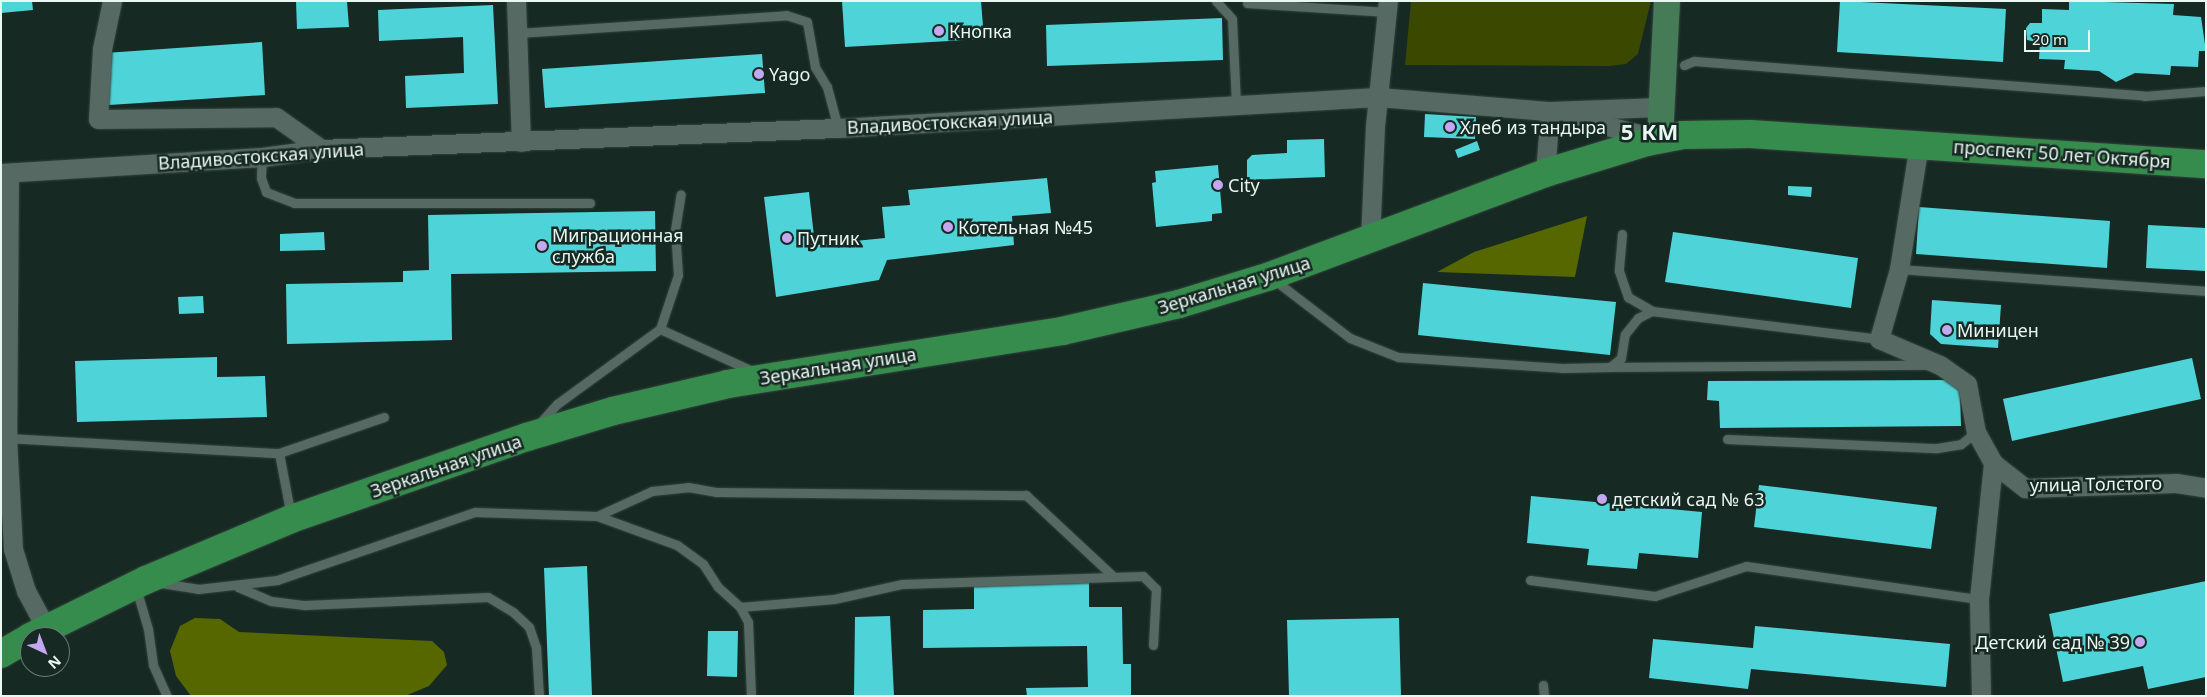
<!DOCTYPE html>
<meta charset="utf-8">
<style>
body{margin:0}
#map{position:relative;width:2207px;height:697px;overflow:hidden;background:#172923;font-family:"Noto Sans",sans-serif}
div>[style]{position:absolute}
[style*='--x']{left:calc(var(--x)*1px);top:calc(var(--y)*1px);width:calc(var(--w)*1px);rotate:calc(var(--a)*1deg)}
.green>*{inset:0;background:#3b4800}
.forest>*{inset:0;background:#566700}
.building>*{inset:0;background:#4ed4d8}
.roads{filter:drop-shadow(0 0 1px #35443f) drop-shadow(0 0 1px #35443f)}
.lane>*{height:9px;margin:-4.5px;padding:0 4.5px;transform-origin:4.5px;border-radius:4.5px;background:#566a63}
.street>*{height:19px;margin:-9.5px;padding:0 9.5px;transform-origin:9.5px;border-radius:9.5px;background:#566a63}
.secondary>*{height:26px;margin:-13px;padding:0 13px;transform-origin:13px;border-radius:13px;background:#467b57}
.primary>*{height:28px;margin:-14px;padding:0 14px;transform-origin:14px;border-radius:14px;background:#368c4c}
.dots>*{width:14px;height:14px;translate:-50% -50%;box-sizing:border-box;border:2px solid #172923;border-radius:50%}
span{translate:-50% -50%;white-space:nowrap;text-align:center;line-height:1.15;-webkit-text-stroke:5px #172923;paint-order:stroke}
.poi-label{font-size:18px;color:#eaf6f2}
.left{translate:0 -50%;text-align:left}
.right{translate:-100% -50%;text-align:right}
.street-label{font-size:18px;color:#eaf6f2}
.district-label{font-size:22px;color:#eaf6f2;font-weight:700;letter-spacing:1px}
.frame{position:absolute;inset:0;border:2px solid #eaf6f2;pointer-events:none}
.north{position:absolute;left:20px;top:627px;width:50px;height:50px;box-sizing:border-box;background:#172923;border:1px solid #6b7b76;border-radius:50%;rotate:137deg;font-size:14px;font-weight:700;line-height:20px;text-align:center;color:#eaf6f2}
.north::after{content:'';display:block;margin:auto;width:18px;height:22px;background:#c4a7f1;clip-path:polygon(50% 0,100% 100%,50% 72%,0 100%)}
.scale{position:absolute;left:2024px;top:30px;width:66px;height:22px;box-sizing:border-box;border:2px solid #eaf6f2;border-top:0;padding-left:6px;font-size:15px;line-height:18px;white-space:nowrap;color:#eaf6f2;-webkit-text-stroke:4px #172923;paint-order:stroke}
</style>
<div id="map">
<div class="green">
<div style="clip-path:polygon(1411px 1px,1651px 1px,1638px 54px,1626px 64px,1610px 66px,1405px 65px)"></div>
</div>
<div class="forest">
<div style="clip-path:polygon(1587px 216px,1575px 277px,1437px 272px,1474px 252px)"></div>
<div style="clip-path:polygon(195px 618px,220px 619px,239px 632px,432px 641px,444px 652px,447px 665px,429px 686px,405px 696px,191px 696px,176px 676px,170px 651px,180px 626px)"></div>
</div>
<div class="building">
<div style="clip-path:polygon(1px 1px,32px 1px,33px 10px,1px 13px)"></div>
<div style="clip-path:polygon(296px 1px,347px 1px,349px 27px,297px 29px)"></div>
<div style="clip-path:polygon(842px 1px,981px 1px,984px 39px,845px 47px)"></div>
<div style="clip-path:polygon(1840px 1px,2006px 9px,2003px 62px,1837px 52px)"></div>
<div style="clip-path:polygon(2069px 1px,2174px 4px,2173px 15px,2201px 17px,2206px 51px,2199px 51px,2198px 67px,2171px 66px,2170px 75px,2135px 73px,2116px 82px,2099px 71px,2064px 69px,2065px 60px,2039px 59px,2040px 43px,2027px 40px,2026px 28px,2030px 23px,2042px 23px,2042px 9px,2069px 10px)"></div>
<div style="clip-path:polygon(493px 5px,498px 104px,406px 108px,405px 76px,464px 73px,463px 37px,379px 41px,378px 10px)"></div>
<div style="clip-path:polygon(1222px 18px,1223px 60px,1047px 66px,1046px 25px)"></div>
<div style="clip-path:polygon(262px 42px,265px 95px,109px 105px,105px 53px)"></div>
<div style="clip-path:polygon(762px 54px,765px 93px,545px 108px,542px 69px)"></div>
<div style="clip-path:polygon(1425px 114px,1476px 117px,1475px 139px,1424px 137px)"></div>
<div style="clip-path:polygon(1324px 139px,1325px 177px,1247px 180px,1247px 160px,1252px 155px,1287px 153px,1287px 140px)"></div>
<div style="clip-path:polygon(1477px 141px,1480px 150px,1458px 158px,1455px 150px)"></div>
<div style="clip-path:polygon(1218px 165px,1222px 213px,1212px 214px,1212px 221px,1156px 227px,1152px 183px,1156px 182px,1155px 171px)"></div>
<div style="clip-path:polygon(1047px 178px,1051px 213px,1012px 216px,1014px 245px,887px 260px,879px 280px,776px 297px,764px 197px,809px 192px,815px 245px,885px 238px,882px 207px,910px 205px,908px 190px)"></div>
<div style="clip-path:polygon(1788px 186px,1812px 187px,1811px 197px,1788px 195px)"></div>
<div style="clip-path:polygon(1919px 207px,2110px 221px,2107px 268px,1916px 254px)"></div>
<div style="clip-path:polygon(655px 211px,656px 271px,451px 274px,452px 340px,287px 344px,286px 284px,403px 282px,403px 271px,429px 270px,428px 215px)"></div>
<div style="clip-path:polygon(2148px 225px,2206px 228px,2206px 271px,2146px 268px)"></div>
<div style="clip-path:polygon(324px 232px,325px 250px,280px 251px,280px 234px)"></div>
<div style="clip-path:polygon(1673px 232px,1858px 258px,1851px 308px,1665px 282px)"></div>
<div style="clip-path:polygon(1423px 283px,1616px 302px,1610px 355px,1418px 335px)"></div>
<div style="clip-path:polygon(203px 296px,204px 313px,179px 314px,178px 297px)"></div>
<div style="clip-path:polygon(1932px 300px,2001px 305px,1998px 348px,1941px 344px,1930px 334px)"></div>
<div style="clip-path:polygon(217px 357px,217px 377px,265px 376px,267px 417px,77px 422px,75px 361px)"></div>
<div style="clip-path:polygon(2192px 358px,2201px 399px,2012px 441px,2003px 399px)"></div>
<div style="clip-path:polygon(1952px 380px,1960px 392px,1961px 426px,1720px 428px,1719px 401px,1707px 400px,1708px 381px)"></div>
<div style="clip-path:polygon(1759px 485px,1937px 507px,1931px 549px,1754px 527px)"></div>
<div style="clip-path:polygon(1531px 496px,1702px 512px,1698px 558px,1639px 553px,1637px 569px,1587px 565px,1589px 549px,1527px 543px)"></div>
<div style="clip-path:polygon(587px 566px,592px 695px,549px 696px,544px 568px)"></div>
<div style="clip-path:polygon(1089px 581px,1089px 607px,1122px 607px,1123px 664px,1131px 664px,1131px 696px,1027px 696px,1026px 688px,1088px 687px,1087px 646px,923px 648px,923px 610px,974px 609px,974px 583px)"></div>
<div style="clip-path:polygon(2206px 581px,2206px 677px,2148px 689px,2143px 666px,2063px 682px,2049px 614px)"></div>
<div style="clip-path:polygon(890px 616px,894px 696px,854px 696px,855px 617px)"></div>
<div style="clip-path:polygon(1399px 618px,1401px 696px,1289px 696px,1287px 620px)"></div>
<div style="clip-path:polygon(1755px 626px,1950px 644px,1946px 687px,1751px 669px,1748px 689px,1649px 678px,1653px 639px,1753px 648px)"></div>
<div style="clip-path:polygon(708px 631px,738px 631px,737px 677px,707px 676px)"></div>
</div>
<div class="roads">
<div class="lane">
<div style="--x:1216;--y:1;--w:24;--a:48"></div>
<div style="--x:1232;--y:19;--w:86;--a:87.3"></div>
<div style="--x:1247;--y:3;--w:140;--a:3.7"></div>
<div style="--x:518;--y:33;--w:269;--a:-3.8"></div>
<div style="--x:786;--y:15;--w:22;--a:18"></div>
<div style="--x:807;--y:22;--w:46;--a:79.9"></div>
<div style="--x:815;--y:67;--w:23;--a:59"></div>
<div style="--x:827;--y:87;--w:42;--a:75"></div>
<div style="--x:1684;--y:65;--w:11;--a:-22"></div>
<div style="--x:1694;--y:61;--w:451;--a:4.4"></div>
<div style="--x:2144;--y:96;--w:62;--a:-4.6"></div>
<div style="--x:262;--y:157;--w:21;--a:93"></div>
<div style="--x:261;--y:178;--w:15;--a:70"></div>
<div style="--x:266;--y:192;--w:30;--a:21"></div>
<div style="--x:294;--y:203;--w:296;--a:0"></div>
<div style="--x:1622;--y:234;--w:37;--a:95"></div>
<div style="--x:1619;--y:271;--w:28;--a:71"></div>
<div style="--x:1628;--y:297;--w:28;--a:30"></div>
<div style="--x:1652;--y:311;--w:229;--a:7"></div>
<div style="--x:1899;--y:269;--w:308;--a:4.1"></div>
<div style="--x:1273;--y:279;--w:97;--a:37.5"></div>
<div style="--x:1350;--y:338;--w:52;--a:21.6"></div>
<div style="--x:1398;--y:357;--w:164;--a:3.8"></div>
<div style="--x:1562;--y:368;--w:48;--a:-1.2"></div>
<div style="--x:1610;--y:367;--w:14;--a:-39"></div>
<div style="--x:1621;--y:358;--w:24;--a:-81"></div>
<div style="--x:1625;--y:334;--w:21;--a:-51"></div>
<div style="--x:1638;--y:318;--w:16;--a:-27"></div>
<div style="--x:660;--y:329;--w:104;--a:24.4"></div>
<div style="--x:1610;--y:367;--w:317;--a:-0.4"></div>
<div style="--x:538;--y:425;--w:28;--a:-48"></div>
<div style="--x:557;--y:404;--w:127;--a:-36.1"></div>
<div style="--x:660;--y:329;--w:57;--a:-71.6"></div>
<div style="--x:678;--y:275;--w:45;--a:-93.8"></div>
<div style="--x:675;--y:230;--w:36;--a:-81"></div>
<div style="--x:7;--y:438;--w:272;--a:3.2"></div>
<div style="--x:1727;--y:439;--w:210;--a:2.5"></div>
<div style="--x:1937;--y:448;--w:24;--a:-9"></div>
<div style="--x:1961;--y:444;--w:19;--a:-39"></div>
<div style="--x:291;--y:516;--w:64;--a:-100.8"></div>
<div style="--x:279;--y:453;--w:111;--a:-18.9"></div>
<div style="--x:597;--y:516;--w:60;--a:-24.4"></div>
<div style="--x:652;--y:491;--w:36;--a:-6"></div>
<div style="--x:688;--y:487;--w:28;--a:10"></div>
<div style="--x:716;--y:492;--w:310;--a:0.6"></div>
<div style="--x:1026;--y:495;--w:119;--a:43"></div>
<div style="--x:1530;--y:580;--w:126;--a:7.3"></div>
<div style="--x:1655;--y:596;--w:96;--a:-18.2"></div>
<div style="--x:1746;--y:566;--w:235;--a:8.1"></div>
<div style="--x:161;--y:583;--w:37;--a:9"></div>
<div style="--x:198;--y:589;--w:80;--a:-6.5"></div>
<div style="--x:277;--y:580;--w:209;--a:-19"></div>
<div style="--x:475;--y:512;--w:122;--a:1.9"></div>
<div style="--x:597;--y:516;--w:85;--a:19.9"></div>
<div style="--x:677;--y:545;--w:32;--a:36"></div>
<div style="--x:703;--y:564;--w:27;--a:57"></div>
<div style="--x:718;--y:587;--w:30;--a:42"></div>
<div style="--x:740;--y:607;--w:17;--a:62"></div>
<div style="--x:748;--y:622;--w:74;--a:87.7"></div>
<div style="--x:238;--y:587;--w:36;--a:23"></div>
<div style="--x:271;--y:601;--w:34;--a:7"></div>
<div style="--x:305;--y:605;--w:183;--a:-2.5"></div>
<div style="--x:488;--y:597;--w:29;--a:31"></div>
<div style="--x:513;--y:612;--w:22;--a:43"></div>
<div style="--x:529;--y:627;--w:21;--a:71"></div>
<div style="--x:536;--y:647;--w:49;--a:86.5"></div>
<div style="--x:136;--y:588;--w:43;--a:73.7"></div>
<div style="--x:148;--y:629;--w:36;--a:82"></div>
<div style="--x:153;--y:665;--w:34;--a:66"></div>
<div style="--x:740;--y:607;--w:94;--a:-4.9"></div>
<div style="--x:834;--y:599;--w:70;--a:-12.4"></div>
<div style="--x:902;--y:584;--w:241;--a:-1.9"></div>
<div style="--x:1143;--y:576;--w:18;--a:45"></div>
<div style="--x:1156;--y:589;--w:56;--a:93.1"></div>
<div style="--x:1543;--y:685;--w:11;--a:85"></div>
</div>
<div class="street">
<div style="--x:112;--y:1;--w:49;--a:101.8"></div>
<div style="--x:102;--y:49;--w:70;--a:93.3"></div>
<div style="--x:98;--y:119;--w:178;--a:-0.6"></div>
<div style="--x:276;--y:117;--w:55;--a:35.4"></div>
<div style="--x:516;--y:1;--w:141;--a:88"></div>
<div style="--x:1571;--y:117;--w:88;--a:13.9"></div>
<div style="--x:1919;--y:144;--w:127;--a:99.1"></div>
<div style="--x:1899;--y:269;--w:73;--a:105.9"></div>
<div style="--x:1879;--y:339;--w:66;--a:23.1"></div>
<div style="--x:1940;--y:365;--w:33;--a:35"></div>
<div style="--x:1967;--y:384;--w:49;--a:79.4"></div>
<div style="--x:1976;--y:432;--w:35;--a:61"></div>
<div style="--x:1993;--y:463;--w:41;--a:38"></div>
<div style="--x:2025;--y:488;--w:151;--a:-1.9"></div>
<div style="--x:2176;--y:483;--w:30;--a:9"></div>
<div style="--x:1;--y:173;--w:261;--a:-3.5"></div>
<div style="--x:262;--y:157;--w:60;--a:-7.7"></div>
<div style="--x:321;--y:149;--w:517;--a:-2.33"></div>
<div style="--x:838;--y:128;--w:541;--a:-3.29"></div>
<div style="--x:1378;--y:97;--w:173;--a:4.7"></div>
<div style="--x:1550;--y:111;--w:111;--a:-2.1"></div>
<div style="--x:9;--y:173;--w:265;--a:90.4"></div>
<div style="--x:7;--y:438;--w:111;--a:86.9"></div>
<div style="--x:13;--y:549;--w:44;--a:72.8"></div>
<div style="--x:26;--y:591;--w:42;--a:61.6"></div>
<div style="--x:1545;--y:173;--w:62;--a:-85.4"></div>
<div style="--x:1370;--y:240;--w:114;--a:-87.5"></div>
<div style="--x:1375;--y:126;--w:126;--a:-84.1"></div>
<div style="--x:1981;--y:696;--w:97;--a:-91.2"></div>
<div style="--x:1979;--y:599;--w:137;--a:-84.1"></div>
</div>
<div class="secondary">
<div style="--x:1660;--y:139;--w:138;--a:-87.1"></div>
</div>
<div class="primary">
<div style="--x:30;--y:637;--w:129;--a:-26.2"></div>
<div style="--x:146;--y:580;--w:157;--a:-22.8"></div>
<div style="--x:291;--y:519;--w:250;--a:-19.2"></div>
<div style="--x:527;--y:437;--w:90;--a:-16.8"></div>
<div style="--x:613;--y:411;--w:118;--a:-13.2"></div>
<div style="--x:728;--y:384;--w:338;--a:-9"></div>
<div style="--x:1062;--y:331;--w:120;--a:-13"></div>
<div style="--x:1179;--y:304;--w:95;--a:-17.1"></div>
<div style="--x:1270;--y:276;--w:294;--a:-20.5"></div>
<div style="--x:1545;--y:173;--w:107;--a:-16.9"></div>
<div style="--x:1647;--y:142;--w:37;--a:-11"></div>
<div style="--x:1683;--y:135;--w:67;--a:-0.9"></div>
<div style="--x:1750;--y:134;--w:457;--a:3.8"></div>
<div style="--x:1;--y:654;--w:34;--a:-30"></div>
</div>
</div>
<div class="dots">
<div style="left:939px;top:31px;background:#c4a7f1"></div>
<div style="left:759px;top:74px;background:#c4a7f1"></div>
<div style="left:1450px;top:127px;background:#c4a7f1"></div>
<div style="left:1218px;top:185px;background:#c4a7f1"></div>
<div style="left:948px;top:227px;background:#c4a7f1"></div>
<div style="left:787px;top:238px;background:#c4a7f1"></div>
<div style="left:542px;top:246px;background:#c4a7f1"></div>
<div style="left:1947px;top:330px;background:#c4a7f1"></div>
<div style="left:1602px;top:499px;background:#c4a7f1"></div>
<div style="left:2140px;top:642px;background:#c4a7f1"></div>
</div>
<div class="poi-label">
<span class="left" style="left:949px;top:31px">Кнопка</span>
<span class="left" style="left:769px;top:74px">Yago</span>
<span class="left" style="left:1460px;top:127px">Хлеб из тандыра</span>
<span class="left" style="left:1228px;top:185px">City</span>
<span class="left" style="left:958px;top:227px">Котельная №45</span>
<span class="left" style="left:552px;top:246px">Миграционная<br>служба</span>
<span class="left" style="left:797px;top:238px">Путник</span>
<span class="left" style="left:1957px;top:330px">Миницен</span>
<span class="left" style="left:1612px;top:499px">детский сад № 63</span>
<span class="right" style="left:2130px;top:642px">Детский сад № 39</span>
</div>
<div class="street-label">
<span style="left:950px;top:122px;rotate:-3deg">Владивостокская улица</span>
<span style="left:2062px;top:154px;rotate:4deg">проспект 50 лет Октября</span>
<span style="left:261px;top:156px;rotate:-4deg">Владивостокская улица</span>
<span style="left:1234px;top:285px;rotate:-17deg">Зеркальная улица</span>
<span style="left:838px;top:366px;rotate:-9deg">Зеркальная улица</span>
<span style="left:446px;top:466px;rotate:-19deg">Зеркальная улица</span>
<span style="left:2096px;top:484px;rotate:-1deg">улица Толстого</span>
</div>
<div class="district-label">
<span style="left:1650px;top:132px">5 КМ</span>
</div>
<div class="frame"></div>
<div class="north">N</div>
<div class="scale">20 m</div>
</div>
